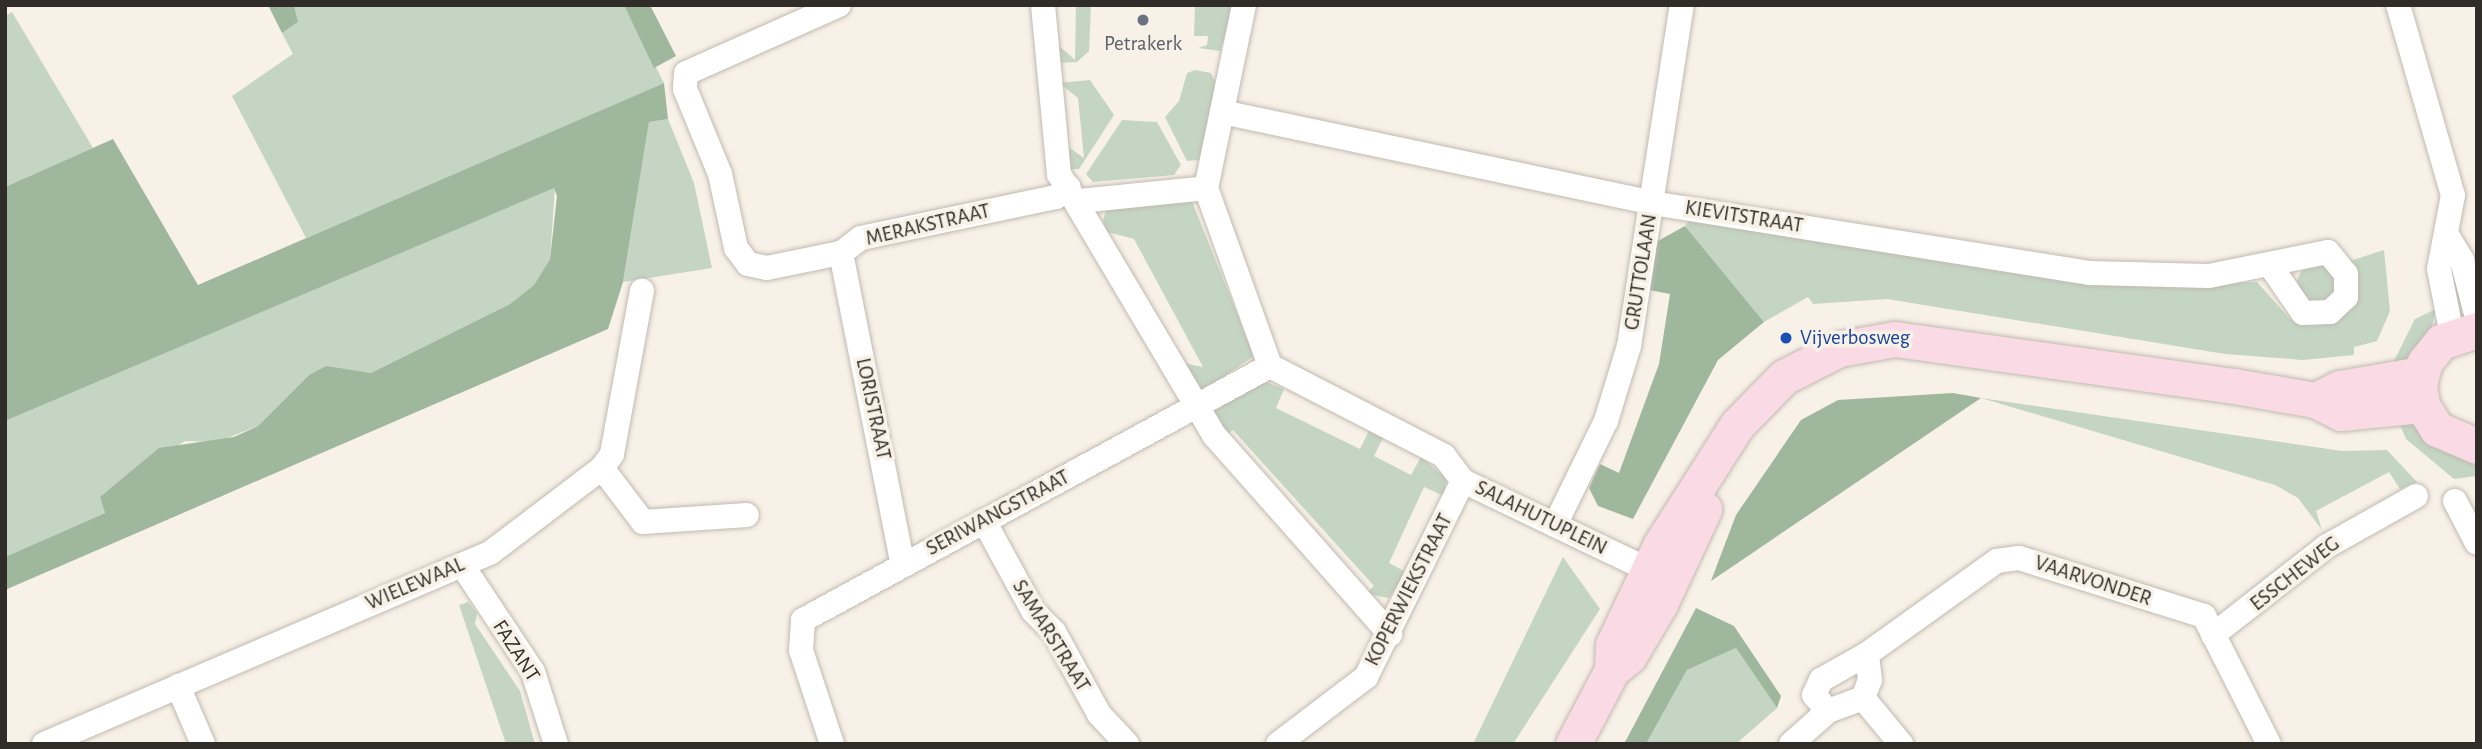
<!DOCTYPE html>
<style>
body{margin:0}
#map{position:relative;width:2482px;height:749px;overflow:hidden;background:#f8f1e7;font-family:"Alegreya Sans",sans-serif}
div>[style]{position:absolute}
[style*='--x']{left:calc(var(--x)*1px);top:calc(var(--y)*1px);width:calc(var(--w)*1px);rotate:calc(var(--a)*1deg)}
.green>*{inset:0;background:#c4d6c3}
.round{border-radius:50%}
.forest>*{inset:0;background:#9eb79d}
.roads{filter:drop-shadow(0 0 2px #c0bab0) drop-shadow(0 0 2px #c0bab0)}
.street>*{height:24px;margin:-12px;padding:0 12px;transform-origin:12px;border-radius:12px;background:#fff}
.secondary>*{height:35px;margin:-17.5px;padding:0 17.5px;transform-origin:17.5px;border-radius:17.5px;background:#f9dae5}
.dots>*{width:19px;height:19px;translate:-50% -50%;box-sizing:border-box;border:4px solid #f8f1e7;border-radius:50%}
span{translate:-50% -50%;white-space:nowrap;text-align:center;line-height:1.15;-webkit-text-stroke:7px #f8f1e7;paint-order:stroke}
.worship-label{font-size:21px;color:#5b616d}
.street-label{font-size:21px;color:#302d29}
.transit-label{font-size:21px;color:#164399}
.left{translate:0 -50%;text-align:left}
.frame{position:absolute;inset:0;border:7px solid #302d29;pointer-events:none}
</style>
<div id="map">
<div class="green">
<div style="clip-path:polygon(294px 5px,624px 5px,664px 83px,306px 238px,232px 96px,293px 54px,282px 33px,298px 22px)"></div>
<div style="clip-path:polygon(1076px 5px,1091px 5px,1089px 51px,1077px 62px,1056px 63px,1056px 43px,1075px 60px)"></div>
<div style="clip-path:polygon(1195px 5px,1234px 5px,1220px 51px,1198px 48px,1207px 45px,1208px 36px,1194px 36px)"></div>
<div style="clip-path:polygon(12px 12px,93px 148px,5px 187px,5px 16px)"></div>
<div style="clip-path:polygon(1195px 70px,1211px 73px,1216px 84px,1199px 160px,1187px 161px,1165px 117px,1179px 101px,1187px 73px)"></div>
<div style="clip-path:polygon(1090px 80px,1114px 115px,1079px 169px,1066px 169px,1064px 144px,1084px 158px,1078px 98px,1059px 83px)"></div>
<div style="clip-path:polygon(668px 119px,694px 183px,712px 268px,623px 282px,649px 122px)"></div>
<div style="clip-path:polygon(1122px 120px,1157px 122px,1181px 165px,1174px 175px,1093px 182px,1086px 174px)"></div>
<div style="clip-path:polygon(555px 187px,550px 259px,534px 285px,510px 304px,371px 373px,326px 367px,309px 375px,258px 426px,217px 442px,185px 441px,100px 497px,105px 513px,5px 557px,5px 421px)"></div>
<div style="clip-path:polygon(1191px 199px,1254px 356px,1202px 391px,1178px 362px,1203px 367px,1134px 239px,1107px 232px,1103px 221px,1107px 206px)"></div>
<div style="clip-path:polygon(1691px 218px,2124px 286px,2257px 282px,2290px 319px,2311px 326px,2338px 319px,2350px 261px,2384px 250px,2390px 311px,2377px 341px,2354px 347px,2354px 355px,2303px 360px,2225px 354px,1887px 299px,1813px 304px,1808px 297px,1764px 322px,1685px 226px)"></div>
<div class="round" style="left:2297px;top:265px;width:38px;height:38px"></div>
<div style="clip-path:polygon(2436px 309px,2430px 336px,2412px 357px,2392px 365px,2415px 319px)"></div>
<div style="clip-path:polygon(1261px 380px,1284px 389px,1276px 408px,1360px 449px,1369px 431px,1383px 438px,1374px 456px,1411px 475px,1421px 457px,1446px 478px,1444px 496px,1424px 487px,1389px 563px,1406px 572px,1389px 598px,1366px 594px,1374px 586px,1233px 430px,1223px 438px,1213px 408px)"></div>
<div style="clip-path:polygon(1981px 398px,2342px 451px,2387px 450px,2417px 482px,2400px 489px,2389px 472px,2316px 511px,2322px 530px,2298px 498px,2275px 485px)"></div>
<div style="clip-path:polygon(2398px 420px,2416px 422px,2477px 461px,2477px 476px,2454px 479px,2406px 439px)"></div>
<div style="clip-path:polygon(1563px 557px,1600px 609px,1513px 744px,1473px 744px)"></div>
<div style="clip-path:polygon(468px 602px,477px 613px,475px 624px,520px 691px,535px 744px,506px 744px,459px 605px)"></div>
<div style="clip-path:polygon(1736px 648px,1777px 708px,1736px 744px,1646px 744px,1687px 670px)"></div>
</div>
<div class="forest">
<div style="clip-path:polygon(268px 5px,294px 5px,298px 22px,282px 33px)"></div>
<div style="clip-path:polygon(624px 5px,650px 5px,676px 56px,654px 68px)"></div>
<div style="clip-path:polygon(664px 83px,668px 119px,649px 122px,623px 282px,608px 329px,5px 590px,5px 557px,105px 513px,100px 497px,159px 448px,234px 437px,258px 426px,309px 375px,326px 366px,371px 373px,510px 304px,534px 285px,550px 259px,557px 196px,554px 188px,5px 421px,5px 187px,113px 139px,198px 285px)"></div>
<div style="clip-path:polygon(1685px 226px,1764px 322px,1718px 360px,1633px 519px,1598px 506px,1589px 488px,1600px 464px,1619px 473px,1659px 364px,1670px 294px,1649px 290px,1656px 242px)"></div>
<div style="clip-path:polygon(1953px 393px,1981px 398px,1711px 581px,1736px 515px,1801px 420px,1838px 400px)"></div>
<div style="clip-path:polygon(1696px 608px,1734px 626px,1781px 696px,1777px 708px,1736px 648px,1687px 670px,1646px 744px,1624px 744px)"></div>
</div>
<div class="roads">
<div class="street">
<div style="--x:839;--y:5;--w:167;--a:156"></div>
<div style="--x:686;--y:73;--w:16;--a:94"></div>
<div style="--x:685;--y:89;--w:92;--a:67.6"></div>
<div style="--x:720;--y:174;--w:76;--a:77.8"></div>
<div style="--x:736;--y:248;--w:20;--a:53"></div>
<div style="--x:748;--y:264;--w:19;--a:12"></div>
<div style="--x:767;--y:268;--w:76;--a:-11.5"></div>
<div style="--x:841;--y:253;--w:25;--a:-37"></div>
<div style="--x:861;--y:238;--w:199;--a:-11.9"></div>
<div style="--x:1056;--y:197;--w:16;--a:-38"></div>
<div style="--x:1043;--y:5;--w:170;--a:84.6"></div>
<div style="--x:1059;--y:174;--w:304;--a:59.3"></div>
<div style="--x:1214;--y:435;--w:266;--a:48.5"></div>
<div style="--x:1244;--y:5;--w:187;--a:101.7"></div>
<div style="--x:1206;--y:188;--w:189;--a:70.2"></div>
<div style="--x:1270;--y:366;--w:196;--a:27.3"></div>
<div style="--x:1444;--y:456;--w:31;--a:53"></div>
<div style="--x:1463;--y:481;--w:222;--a:25.6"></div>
<div style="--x:2398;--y:5;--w:198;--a:73.9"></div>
<div style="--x:2453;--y:195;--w:75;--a:100.7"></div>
<div style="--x:2439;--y:269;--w:67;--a:78.9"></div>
<div style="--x:1222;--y:112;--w:440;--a:11.9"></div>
<div style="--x:1652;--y:203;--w:444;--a:9.1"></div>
<div style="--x:2090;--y:273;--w:119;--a:1.4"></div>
<div style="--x:2209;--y:276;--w:121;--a:-11.4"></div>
<div style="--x:2328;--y:252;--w:28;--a:51"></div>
<div style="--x:2346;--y:274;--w:23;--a:90"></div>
<div style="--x:2346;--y:297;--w:22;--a:137"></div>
<div style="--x:2330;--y:312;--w:27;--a:178"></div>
<div style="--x:2303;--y:313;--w:55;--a:-124.6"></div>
<div style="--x:1079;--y:201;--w:128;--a:-5.8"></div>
<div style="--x:2447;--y:235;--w:29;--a:59"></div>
<div style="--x:2462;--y:260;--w:60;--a:75.5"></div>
<div style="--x:841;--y:253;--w:318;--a:78.8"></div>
<div style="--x:602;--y:468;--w:68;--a:52.8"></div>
<div style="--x:643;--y:522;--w:104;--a:-3.9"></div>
<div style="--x:2455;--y:501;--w:47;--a:62.4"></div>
<div style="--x:984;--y:521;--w:102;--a:61.4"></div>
<div style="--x:1033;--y:611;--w:30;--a:45"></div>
<div style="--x:1054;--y:632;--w:94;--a:61.2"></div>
<div style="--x:1099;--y:714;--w:41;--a:47"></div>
<div style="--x:1555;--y:525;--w:116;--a:-63.9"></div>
<div style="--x:1606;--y:421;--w:78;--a:-73"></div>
<div style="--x:1629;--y:346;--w:345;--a:-81.2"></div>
<div style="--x:462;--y:565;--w:128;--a:56.4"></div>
<div style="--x:533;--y:672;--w:76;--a:72.3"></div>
<div style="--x:2213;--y:635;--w:145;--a:-38"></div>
<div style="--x:2327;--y:546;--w:102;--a:-29.3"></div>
<div style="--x:178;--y:686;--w:63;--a:66.7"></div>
<div style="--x:1863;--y:698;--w:60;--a:50.4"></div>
<div style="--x:1828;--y:711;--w:21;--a:-131"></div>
<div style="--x:1814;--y:695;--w:17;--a:-65"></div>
<div style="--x:1821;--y:680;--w:53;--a:-29.5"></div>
<div style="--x:44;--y:744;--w:485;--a:-23.2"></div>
<div style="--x:490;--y:553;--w:141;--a:-37.2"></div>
<div style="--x:602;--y:468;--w:17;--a:-54"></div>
<div style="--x:612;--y:454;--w:166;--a:-79.6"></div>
<div style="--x:832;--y:744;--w:99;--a:-108.3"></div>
<div style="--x:801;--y:650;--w:30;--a:-86"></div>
<div style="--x:803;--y:620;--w:532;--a:-28.54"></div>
<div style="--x:1278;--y:744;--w:111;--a:-37.3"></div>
<div style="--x:1366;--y:677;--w:219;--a:-63.7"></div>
<div style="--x:1791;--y:744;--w:50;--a:-41.7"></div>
<div style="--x:1828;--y:711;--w:37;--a:-20"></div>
<div style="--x:1863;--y:698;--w:19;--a:-69"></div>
<div style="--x:1870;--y:680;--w:26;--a:-97"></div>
<div style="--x:1867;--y:654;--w:160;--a:-35.6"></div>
<div style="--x:1997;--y:561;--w:22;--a:-8"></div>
<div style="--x:2019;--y:558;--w:194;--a:17.4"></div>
<div style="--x:2204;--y:616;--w:144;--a:63.1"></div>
</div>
<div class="secondary">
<div style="--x:2477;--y:330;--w:38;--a:162"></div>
<div style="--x:2441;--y:342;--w:26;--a:129"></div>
<div style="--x:2425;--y:362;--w:24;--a:105"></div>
<div style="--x:2419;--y:385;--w:20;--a:81"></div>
<div style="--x:2422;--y:405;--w:28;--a:58"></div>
<div style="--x:2437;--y:429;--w:43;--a:23"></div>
<div style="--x:2315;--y:400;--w:28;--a:-26"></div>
<div style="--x:2340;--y:388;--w:82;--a:-9.8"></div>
<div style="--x:1612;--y:670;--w:25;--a:-88"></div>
<div style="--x:1613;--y:645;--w:110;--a:-64.6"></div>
<div style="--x:1660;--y:546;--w:143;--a:-57.5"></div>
<div style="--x:1737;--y:425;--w:67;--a:-45.6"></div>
<div style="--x:1784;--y:377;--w:62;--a:-27"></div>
<div style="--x:1839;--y:349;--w:57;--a:-10.1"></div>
<div style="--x:1895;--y:339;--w:342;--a:7.9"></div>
<div style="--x:2234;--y:386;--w:82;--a:9.8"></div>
<div style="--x:2315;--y:400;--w:29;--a:27"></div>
<div style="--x:2341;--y:413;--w:81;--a:-5.6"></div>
<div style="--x:1573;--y:744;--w:84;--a:-62.2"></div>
<div style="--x:1612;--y:670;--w:22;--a:-39"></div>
<div style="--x:1629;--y:656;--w:61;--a:-59.2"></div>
<div style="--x:1660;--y:604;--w:105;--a:-65.1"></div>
</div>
</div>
<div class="dots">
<div style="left:1143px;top:20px;background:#6b7280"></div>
<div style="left:1786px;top:338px;background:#1a4fb4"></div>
</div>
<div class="worship-label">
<span style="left:1143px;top:44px">Petrakerk</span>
</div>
<div class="street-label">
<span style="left:1744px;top:217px;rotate:9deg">KIEVITSTRAAT</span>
<span style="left:928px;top:225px;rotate:-13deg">MERAKSTRAAT</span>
<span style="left:1641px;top:272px;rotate:-81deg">GRUTTOLAAN</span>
<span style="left:873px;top:409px;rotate:78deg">LORISTRAAT</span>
<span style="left:998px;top:513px;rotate:-28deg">SERIWANGSTRAAT</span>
<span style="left:1541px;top:518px;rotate:26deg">SALAHUTUPLEIN</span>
<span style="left:2295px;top:574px;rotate:-38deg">ESSCHEWEG</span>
<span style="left:2093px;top:581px;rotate:18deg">VAARVONDER</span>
<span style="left:415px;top:584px;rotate:-23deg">WIELEWAAL</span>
<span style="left:1409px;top:590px;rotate:-63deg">KOPERWIEKSTRAAT</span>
<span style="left:1051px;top:636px;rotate:58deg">SAMARSTRAAT</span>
<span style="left:516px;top:651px;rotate:57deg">FAZANT</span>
</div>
<div class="transit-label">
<span class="left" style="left:1800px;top:338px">Vijverbosweg</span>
</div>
<div class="frame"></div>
</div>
